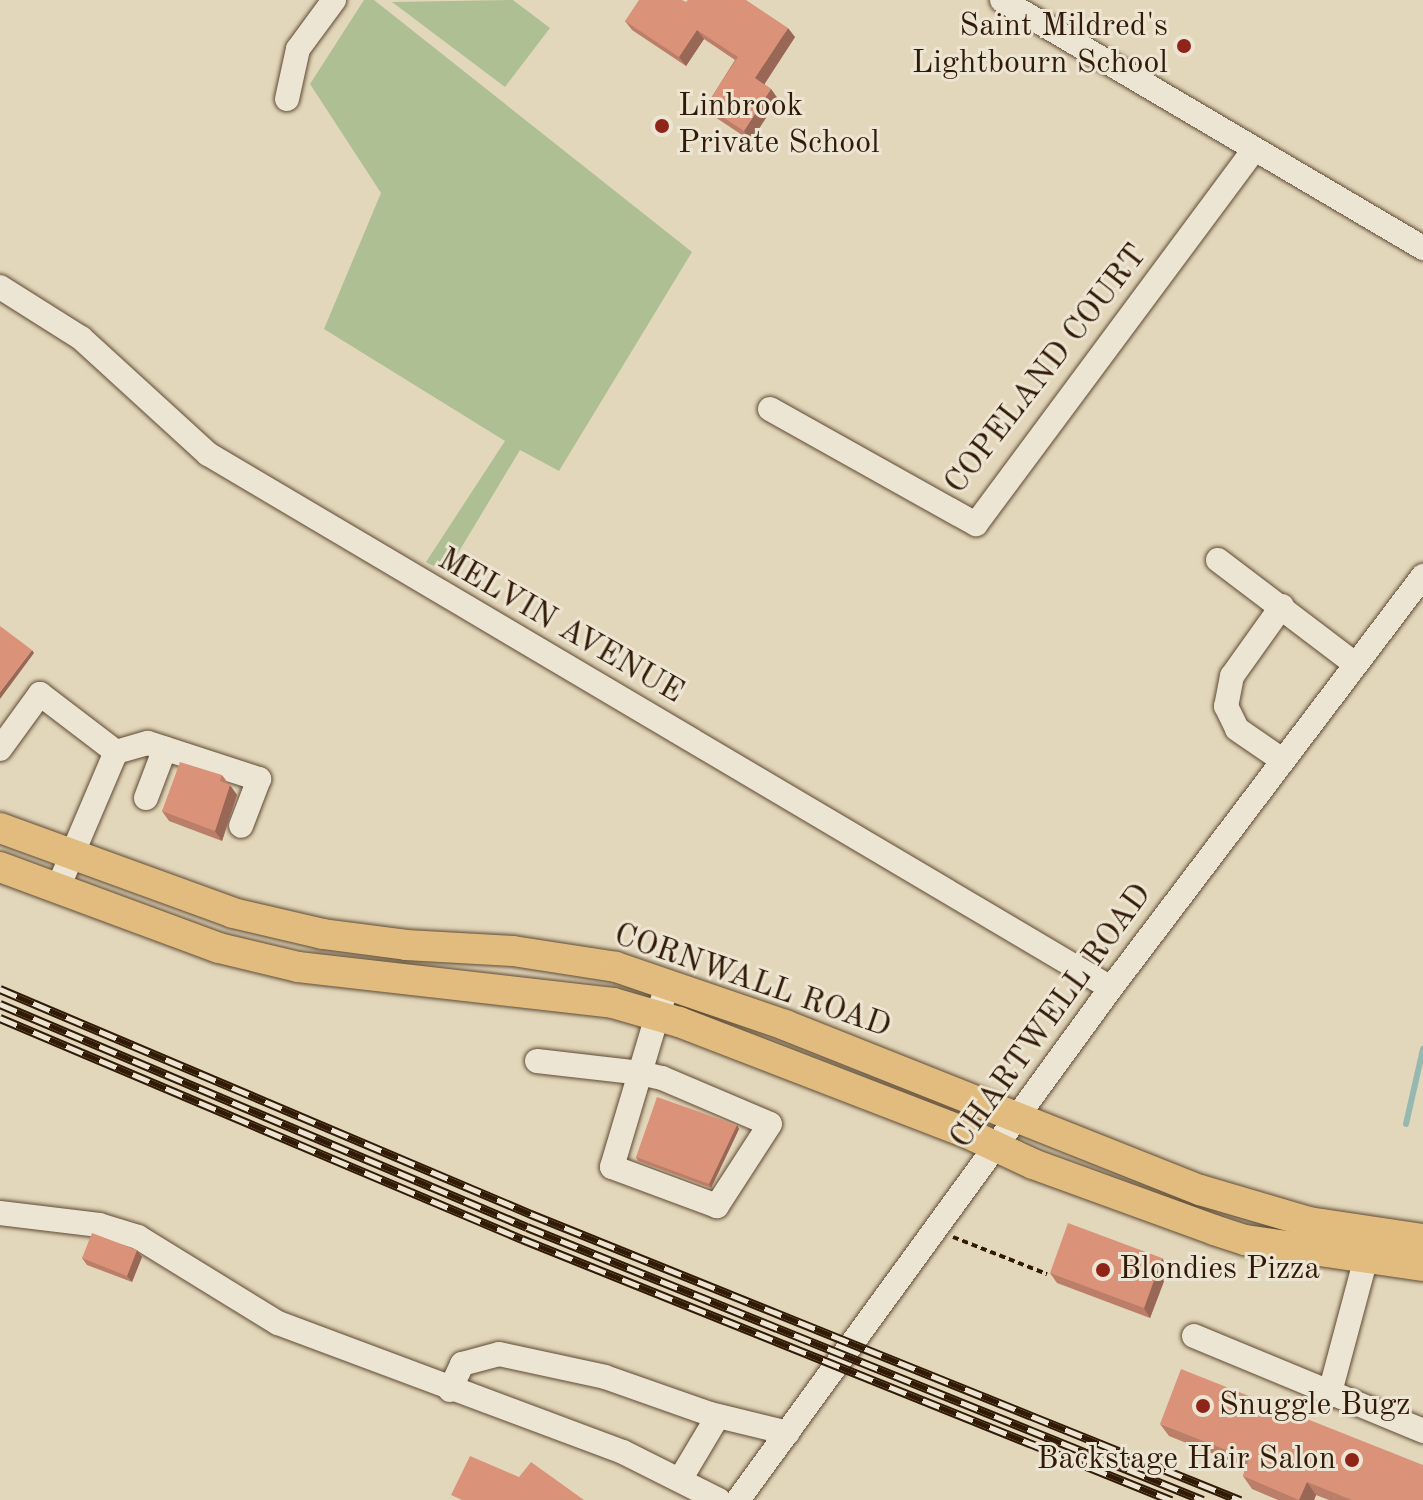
<!DOCTYPE html>
<style>
body{margin:0}
#map{position:relative;width:1423px;height:1500px;overflow:hidden;background:#e3d7bb;font-family:"Old Standard TT",serif}
div>[style]{position:absolute}
[style*='--x']{left:calc(var(--x)*1px);top:calc(var(--y)*1px);width:calc(var(--w)*1px);rotate:calc(var(--a)*1deg)}
.green>*{inset:0;background:#afbf94}
.stream>*{height:6px;margin:-3px;padding:0 3px;transform-origin:3px;border-radius:3px;background:#95b9b1}
.path>*{height:4px;margin-top:-2px;transform-origin:0;background:repeating-linear-gradient(90deg,#321b06 0 6px,transparent 0 10px)}
.roads{filter:drop-shadow(0 0 2px #5e4a33) drop-shadow(0 0 2px #5e4a33)}
.minor>*{height:24px;margin:-12px;padding:0 12px;transform-origin:12px;border-radius:12px;background:#ede5d3}
.major>*{height:30px;margin:-15px;padding:0 15px;transform-origin:15px;border-radius:15px;background:#e2bc7e}
.rail>*{height:9px;margin-top:-4.5px;transform-origin:0;background:repeating-linear-gradient(90deg,#ede5d3 0 18px,#321b06 0 36px);box-sizing:border-box;border-block:2px solid #321b06}
.wall>*{inset:0;background:#bb7e68}
.shaded-wall>*{inset:0;background:#996755}
.building>*{inset:0;background:#da9379}
.dots>*{width:22px;height:22px;translate:-50% -50%;box-sizing:border-box;border:4px solid #ede5d3;border-radius:50%}
span{translate:-50% -50%;white-space:nowrap;text-align:center;line-height:1.15;-webkit-text-stroke:6px #ede5d3;paint-order:stroke}
.poi-label{font-size:32px;color:#321b06}
.right{translate:-100% -50%;text-align:right}
.left{translate:0 -50%;text-align:left}
.street-label{font-size:32px;color:#321b06}
</style>
<div id="map">
<div class="green">
<div style="clip-path:polygon(364px 0,374px 0,692px 252px,559px 471px,520px 450px,446px 573px,426px 562px,505px 441px,324px 329px,381px 193px,310px 84px)"></div>
<div style="clip-path:polygon(513px 0,550px 28px,505px 87px,392px 2px)"></div>
</div>
<div class="stream">
<div style="--x:1406;--y:1124;--w:77;--a:-77.2"></div>
</div>
<div class="path">
<div style="--x:953;--y:1237;--w:101;--a:21.5"></div>
</div>
<div class="roads">
<div class="minor">
<div style="--x:1002;--y:0;--w:489;--a:30.5"></div>
<div style="--x:287;--y:99;--w:51;--a:-77.6"></div>
<div style="--x:298;--y:49;--w:61;--a:-53.7"></div>
<div style="--x:0;--y:287;--w:96;--a:32.2"></div>
<div style="--x:81;--y:338;--w:172;--a:42.4"></div>
<div style="--x:208;--y:454;--w:1049;--a:30.6"></div>
<div style="--x:770;--y:409;--w:236;--a:29.2"></div>
<div style="--x:976;--y:524;--w:466;--a:-53.4"></div>
<div style="--x:1218;--y:560;--w:172;--a:37.2"></div>
<div style="--x:1282;--y:606;--w:86;--a:125.5"></div>
<div style="--x:1232;--y:676;--w:31;--a:101"></div>
<div style="--x:1226;--y:706;--w:25;--a:64"></div>
<div style="--x:1237;--y:729;--w:55;--a:34.6"></div>
<div style="--x:0;--y:749;--w:68;--a:-54"></div>
<div style="--x:40;--y:694;--w:96;--a:37.3"></div>
<div style="--x:146;--y:798;--w:53;--a:-69.2"></div>
<div style="--x:57;--y:890;--w:150;--a:-66.9"></div>
<div style="--x:116;--y:752;--w:33;--a:-16"></div>
<div style="--x:148;--y:743;--w:117;--a:18"></div>
<div style="--x:259;--y:779;--w:50;--a:111"></div>
<div style="--x:537;--y:1061;--w:104;--a:6.6"></div>
<div style="--x:640;--y:1073;--w:23;--a:13"></div>
<div style="--x:662;--y:1078;--w:117;--a:23.1"></div>
<div style="--x:770;--y:1124;--w:98;--a:122.9"></div>
<div style="--x:717;--y:1206;--w:112;--a:-159.6"></div>
<div style="--x:612;--y:1167;--w:98;--a:-73.4"></div>
<div style="--x:640;--y:1073;--w:59;--a:-73.4"></div>
<div style="--x:657;--y:1016;--w:34;--a:-71"></div>
<div style="--x:0;--y:1213;--w:100;--a:6.9"></div>
<div style="--x:99;--y:1225;--w:41;--a:17.1"></div>
<div style="--x:138;--y:1237;--w:164;--a:31.6"></div>
<div style="--x:278;--y:1323;--w:368;--a:20.5"></div>
<div style="--x:623;--y:1452;--w:107;--a:26.6"></div>
<div style="--x:1194;--y:1336;--w:248;--a:22.5"></div>
<div style="--x:450;--y:1390;--w:29;--a:-65"></div>
<div style="--x:462;--y:1364;--w:38;--a:-15"></div>
<div style="--x:499;--y:1354;--w:108;--a:12.2"></div>
<div style="--x:605;--y:1377;--w:111;--a:19.4"></div>
<div style="--x:710;--y:1414;--w:80;--a:13.7"></div>
<div style="--x:1329;--y:1396;--w:143;--a:-75"></div>
<div style="--x:681;--y:1478;--w:72;--a:-59.2"></div>
<div style="--x:738;--y:1500;--w:633;--a:-53.93"></div>
<div style="--x:1111;--y:988;--w:517;--a:-52.86"></div>
</div>
<div class="major">
<div style="--x:0;--y:828;--w:248;--a:20"></div>
<div style="--x:233;--y:913;--w:92;--a:13.1"></div>
<div style="--x:323;--y:934;--w:84;--a:7.5"></div>
<div style="--x:406;--y:945;--w:107;--a:3.2"></div>
<div style="--x:513;--y:951;--w:104;--a:8.8"></div>
<div style="--x:616;--y:967;--w:179;--a:18.9"></div>
<div style="--x:785;--y:1025;--w:447;--a:21.7"></div>
<div style="--x:1200;--y:1190;--w:114;--a:16.4"></div>
<div style="--x:1309;--y:1222;--w:115;--a:8.5"></div>
<div style="--x:0;--y:867;--w:233;--a:20.3"></div>
<div style="--x:219;--y:948;--w:81;--a:13.5"></div>
<div style="--x:298;--y:967;--w:317;--a:6.5"></div>
<div style="--x:613;--y:1003;--w:69;--a:16.1"></div>
<div style="--x:679;--y:1022;--w:311;--a:21.1"></div>
<div style="--x:969;--y:1134;--w:71;--a:25.1"></div>
<div style="--x:1033;--y:1164;--w:193;--a:20"></div>
<div style="--x:1214;--y:1230;--w:33;--a:18"></div>
<div style="--x:1245;--y:1240;--w:180;--a:8.3"></div>
</div>
</div>
<div class="rail">
<div style="--x:0;--y:989;--w:577;--a:22.96"></div>
<div style="--x:531;--y:1214;--w:765;--a:21.97"></div>
<div style="--x:0;--y:1004;--w:572;--a:22.94"></div>
<div style="--x:527;--y:1227;--w:729;--a:21.99"></div>
<div style="--x:0;--y:1018;--w:567;--a:22.95"></div>
<div style="--x:522;--y:1239;--w:700;--a:21.91"></div>
</div>
<div class="wall">
<div style="clip-path:polygon(686px 2px,795px 37px,764px 84px,771px 89px,778px 99px,751px 141px,712px 115px,706px 106px,735px 60px,704px 39px,686px 66px,632px 30px,625px 21px)"></div>
<div style="clip-path:polygon(222px 775px,237px 795px,222px 841px,169px 821px,162px 811px)"></div>
<div style="clip-path:polygon(737px 1125px,739px 1129px,711px 1188px,638px 1161px,636px 1157px)"></div>
<div style="clip-path:polygon(137px 1250px,142px 1257px,132px 1282px,87px 1265px,82px 1258px)"></div>
<div style="clip-path:polygon(1169px 1268px,1150px 1318px,1057px 1283px,1050px 1273px)"></div>
<div style="clip-path:polygon(1160px 1424px,1423px 1500px,1329px 1500px,1316px 1495px,1314px 1500px,1278px 1500px,1252px 1489px,1243px 1476px,1246px 1467px,1169px 1436px)"></div>
</div>
<div class="shaded-wall">
<div style="clip-path:polygon(788px 28px,795px 37px,762px 88px,755px 78px)"></div>
<div style="clip-path:polygon(697px 30px,704px 39px,686px 66px,679px 57px)"></div>
<div style="clip-path:polygon(771px 89px,778px 99px,751px 141px,744px 131px)"></div>
<div style="clip-path:polygon(32px 650px,34px 653px,0 699px,0 692px)"></div>
<div style="clip-path:polygon(230px 785px,237px 795px,222px 841px,215px 831px)"></div>
<div style="clip-path:polygon(737px 1125px,739px 1129px,711px 1188px,709px 1184px)"></div>
<div style="clip-path:polygon(137px 1250px,142px 1257px,132px 1282px,127px 1276px)"></div>
<div style="clip-path:polygon(1162px 1258px,1169px 1268px,1150px 1318px,1144px 1308px)"></div>
<div style="clip-path:polygon(1307px 1482px,1316px 1495px,1314px 1500px,1299px 1500px)"></div>
</div>
<div class="building">
<div style="clip-path:polygon(639px 0,682px 0,686px 2px,688px 0,746px 0,788px 28px,755px 78px,771px 89px,744px 131px,706px 106px,738px 57px,697px 30px,679px 57px,625px 21px)"></div>
<div style="clip-path:polygon(0 626px,32px 650px,0 692px)"></div>
<div style="clip-path:polygon(180px 762px,222px 775px,220px 781px,230px 785px,215px 831px,162px 811px)"></div>
<div style="clip-path:polygon(657px 1097px,737px 1125px,709px 1184px,636px 1157px)"></div>
<div style="clip-path:polygon(1068px 1223px,1162px 1258px,1144px 1308px,1050px 1273px)"></div>
<div style="clip-path:polygon(92px 1233px,137px 1250px,127px 1276px,82px 1258px)"></div>
<div style="clip-path:polygon(1181px 1369px,1423px 1465px,1423px 1500px,1352px 1500px,1307px 1482px,1299px 1500px,1243px 1476px,1249px 1459px,1160px 1424px)"></div>
<div style="clip-path:polygon(470px 1456px,519px 1477px,531px 1462px,584px 1500px,462px 1500px,451px 1495px)"></div>
</div>
<div class="dots">
<div style="left:1184px;top:46px;background:#8f2418"></div>
<div style="left:662px;top:126px;background:#8f2418"></div>
<div style="left:1103px;top:1270px;background:#8f2418"></div>
<div style="left:1203px;top:1406px;background:#8f2418"></div>
<div style="left:1352px;top:1460px;background:#8f2418"></div>
</div>
<div class="poi-label">
<span class="right" style="left:1168px;top:46px">Saint Mildred's<br>Lightbourn School</span>
<span class="left" style="left:678px;top:126px">Linbrook<br>Private School</span>
<span class="left" style="left:1119px;top:1270px">Blondies Pizza</span>
<span class="left" style="left:1219px;top:1406px">Snuggle Bugz</span>
<span class="right" style="left:1336px;top:1460px">Backstage Hair Salon</span>
</div>
<div class="street-label">
<span style="left:1047px;top:370px;rotate:-52deg">COPELAND COURT</span>
<span style="left:560px;top:627px;rotate:30deg">MELVIN AVENUE</span>
<span style="left:752px;top:982px;rotate:19deg">CORNWALL ROAD</span>
<span style="left:1052px;top:1017px;rotate:-54deg">CHARTWELL ROAD</span>
</div>
</div>
